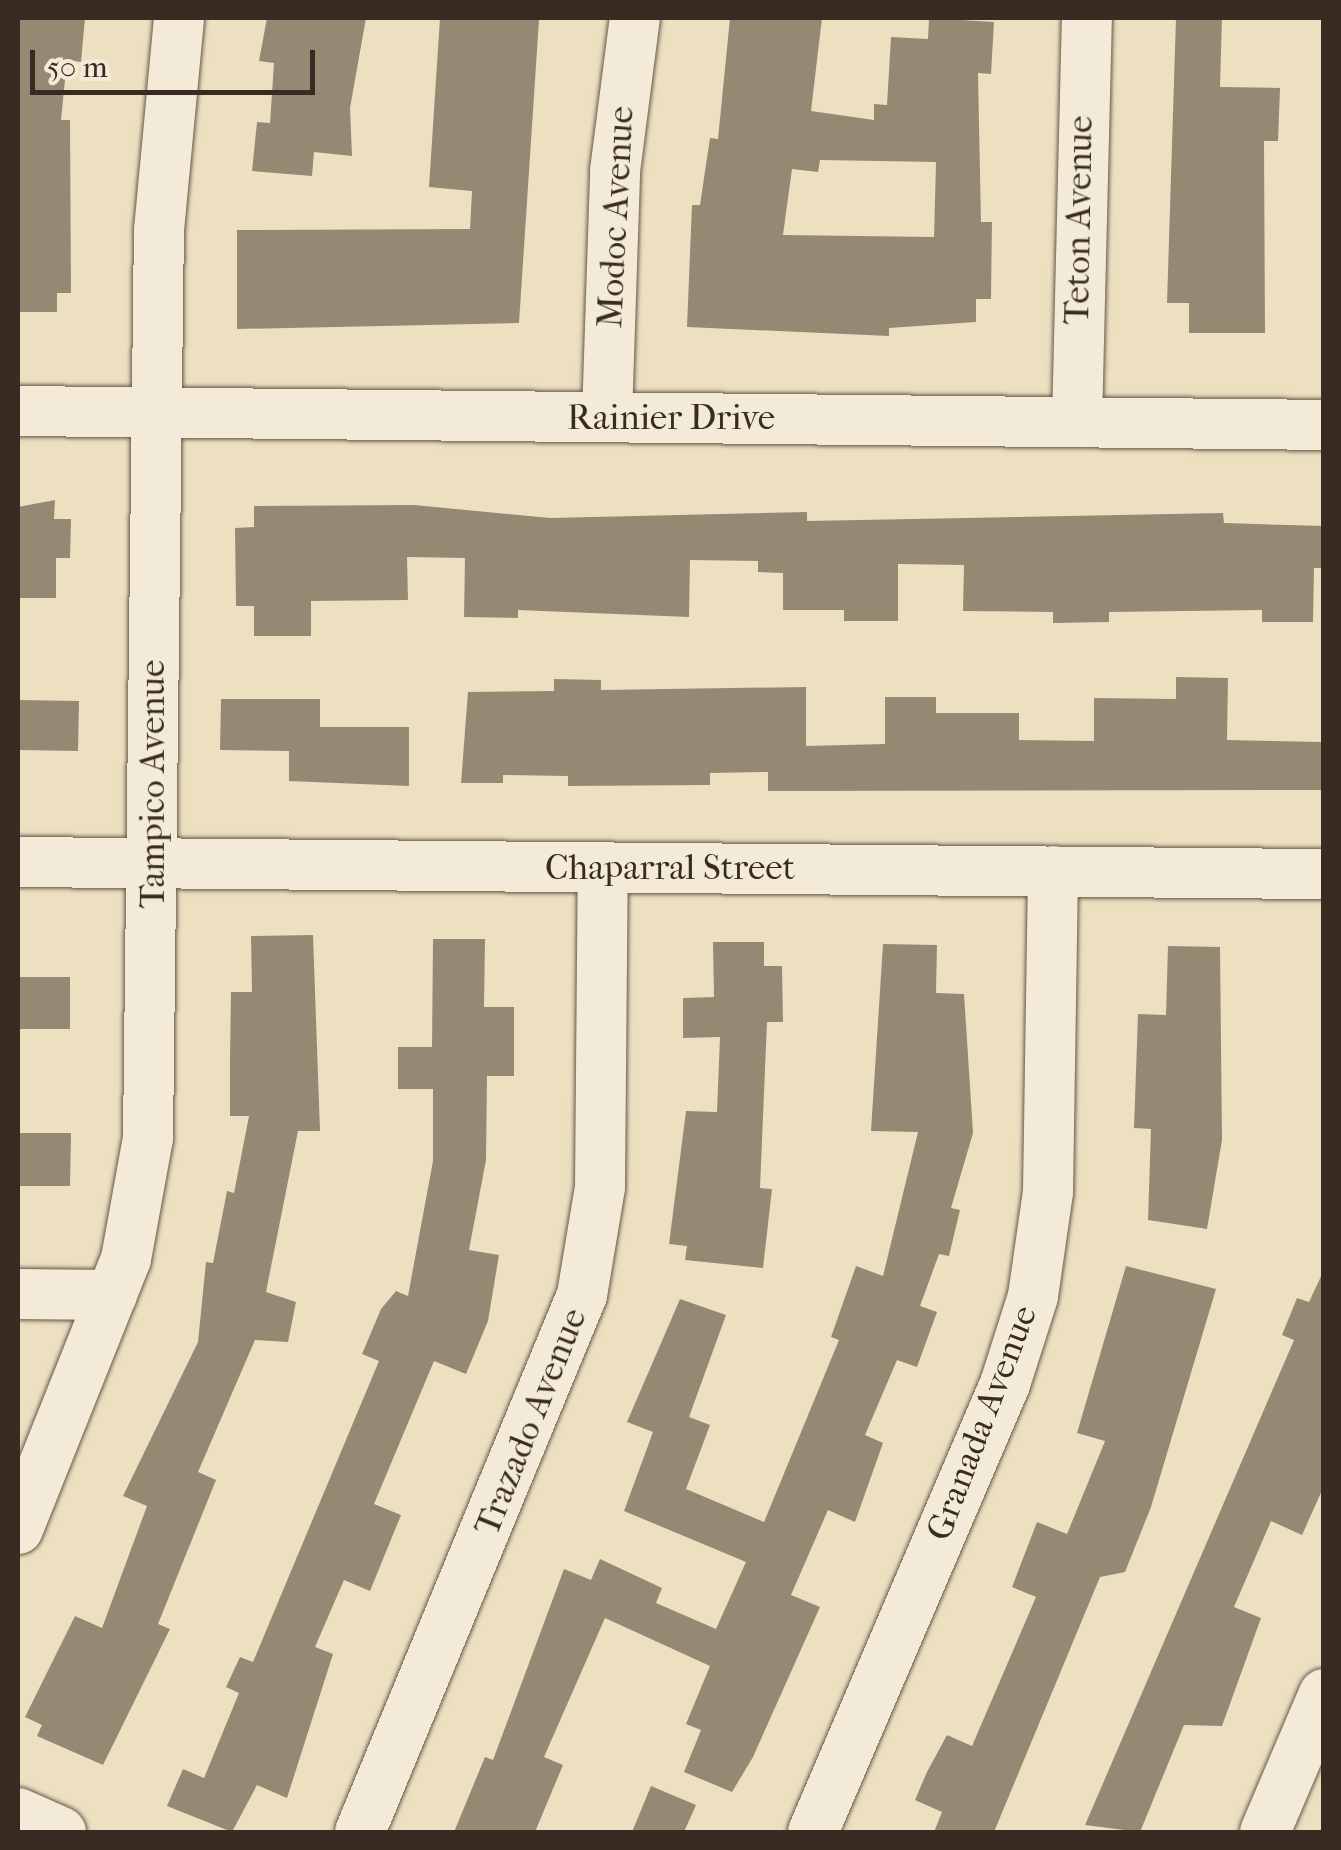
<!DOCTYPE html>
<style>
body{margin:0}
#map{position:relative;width:1341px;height:1850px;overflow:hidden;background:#ede0c1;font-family:"IM FELL French Canon",serif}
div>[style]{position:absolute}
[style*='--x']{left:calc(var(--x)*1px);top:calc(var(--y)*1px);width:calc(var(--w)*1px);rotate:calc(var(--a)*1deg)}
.building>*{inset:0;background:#968974}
.roads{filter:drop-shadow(0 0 2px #655849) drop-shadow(0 0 2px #655849)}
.minor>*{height:50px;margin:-25px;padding:0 25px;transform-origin:25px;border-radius:25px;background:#f3ebd7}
span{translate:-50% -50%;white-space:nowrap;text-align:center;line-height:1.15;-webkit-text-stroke:8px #f3ebd7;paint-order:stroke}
.street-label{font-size:35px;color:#382b21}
.frame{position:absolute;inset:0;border:20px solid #382b21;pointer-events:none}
.scale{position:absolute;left:30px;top:50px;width:285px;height:45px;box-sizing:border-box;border:5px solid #382b21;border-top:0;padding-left:12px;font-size:30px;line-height:35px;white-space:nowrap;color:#382b21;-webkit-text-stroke:8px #f3ebd7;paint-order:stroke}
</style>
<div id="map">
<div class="building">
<div style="clip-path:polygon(18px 18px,85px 18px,81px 62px,67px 60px,61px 120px,70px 120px,71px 293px,57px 293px,57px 312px,18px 312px)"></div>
<div style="clip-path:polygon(267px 18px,366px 18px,350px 108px,352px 156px,314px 152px,312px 176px,252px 171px,257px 122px,270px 123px,274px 63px,259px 61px)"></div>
<div style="clip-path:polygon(440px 18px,539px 20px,519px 323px,237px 329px,237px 230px,470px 229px,472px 191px,429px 187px)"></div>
<div style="clip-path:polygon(evenodd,730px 18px,822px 18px,811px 111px,874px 120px,874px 104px,887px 105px,891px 37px,928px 39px,929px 18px,994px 22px,991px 74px,978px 73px,981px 222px,992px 222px,991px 299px,976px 299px,976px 322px,889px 328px,889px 336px,687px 327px,692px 205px,700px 205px,710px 138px,718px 139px,730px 18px,820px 160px,936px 162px,934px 237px,783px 235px,792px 169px,818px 172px,820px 160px)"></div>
<div style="clip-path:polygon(1176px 18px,1222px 18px,1220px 87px,1280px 88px,1278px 141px,1264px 141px,1265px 333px,1189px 333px,1189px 303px,1167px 303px)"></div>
<div style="clip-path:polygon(55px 500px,54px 519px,71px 519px,70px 558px,56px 558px,56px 598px,18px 598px,18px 507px)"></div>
<div style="clip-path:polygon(414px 505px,550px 518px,807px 512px,807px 521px,1223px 513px,1224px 523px,1324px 526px,1324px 568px,1314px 568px,1313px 622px,1262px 622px,1262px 610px,1109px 612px,1109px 622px,1053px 623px,1053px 612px,963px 611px,964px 565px,898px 564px,898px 621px,844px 621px,844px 610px,783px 610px,783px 573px,758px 572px,758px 561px,690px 560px,689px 617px,518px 610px,518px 618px,464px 617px,465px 558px,407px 557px,408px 600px,311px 601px,311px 636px,254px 636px,254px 606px,236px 606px,235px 528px,254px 527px,254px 506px)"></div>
<div style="clip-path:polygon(1176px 677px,1228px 678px,1227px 740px,1324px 742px,1324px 790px,768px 791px,768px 772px,710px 773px,710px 785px,568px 786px,568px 776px,503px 775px,503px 783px,461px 783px,468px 692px,554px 691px,554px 679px,601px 680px,601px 690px,806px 687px,806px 746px,885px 744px,885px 697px,936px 697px,936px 713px,1019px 713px,1019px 740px,1094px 741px,1094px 698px,1176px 699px)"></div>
<div style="clip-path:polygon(221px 699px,320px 699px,320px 727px,409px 727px,409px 786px,289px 781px,289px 751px,220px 750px)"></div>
<div style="clip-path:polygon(18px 700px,79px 701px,78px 751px,18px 750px)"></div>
<div style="clip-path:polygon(313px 935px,320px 1131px,298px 1131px,266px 1292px,296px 1302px,288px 1342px,255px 1340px,198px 1472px,216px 1480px,158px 1624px,170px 1629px,103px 1765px,37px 1736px,42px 1725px,25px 1717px,75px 1616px,102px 1628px,147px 1506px,123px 1496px,198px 1342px,206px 1262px,213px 1263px,227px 1191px,234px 1193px,249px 1116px,230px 1116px,230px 1057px,231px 992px,252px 992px,251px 936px)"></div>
<div style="clip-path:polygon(433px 939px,485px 939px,484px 1007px,514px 1007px,514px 1076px,487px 1076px,486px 1160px,469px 1250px,499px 1255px,488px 1321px,466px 1374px,434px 1361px,374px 1504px,401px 1515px,370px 1591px,344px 1580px,315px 1647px,333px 1654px,287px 1798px,257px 1785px,232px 1832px,167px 1806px,183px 1769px,204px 1778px,239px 1693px,226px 1687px,240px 1657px,253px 1662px,379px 1361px,362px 1354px,381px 1309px,396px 1291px,408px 1296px,433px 1161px,433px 1089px,398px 1089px,398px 1047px,432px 1047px)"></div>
<div style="clip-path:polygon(713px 942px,764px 942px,764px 966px,782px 966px,783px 1022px,767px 1022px,760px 1188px,772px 1189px,763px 1268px,685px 1260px,687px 1246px,669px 1244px,686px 1111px,717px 1112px,720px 1037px,683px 1038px,683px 998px,714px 997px)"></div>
<div style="clip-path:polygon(883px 944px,937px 945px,936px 993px,964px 994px,973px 1133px,951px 1208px,960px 1210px,949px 1256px,939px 1254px,920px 1306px,937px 1312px,917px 1367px,897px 1360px,865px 1435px,883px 1443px,855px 1522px,828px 1510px,791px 1595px,820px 1607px,753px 1757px,732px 1792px,684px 1772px,701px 1730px,686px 1724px,710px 1666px,605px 1618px,544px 1757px,563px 1765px,535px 1832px,454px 1832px,485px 1757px,493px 1760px,564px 1569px,591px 1580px,600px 1559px,662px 1588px,656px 1603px,716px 1629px,746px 1562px,624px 1511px,653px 1432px,627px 1422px,680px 1299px,726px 1315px,689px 1417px,710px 1425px,686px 1489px,764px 1522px,839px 1340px,831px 1337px,856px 1266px,883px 1276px,918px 1132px,871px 1131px)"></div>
<div style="clip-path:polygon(1168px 946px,1220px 947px,1222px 1140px,1207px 1229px,1148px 1220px,1151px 1129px,1134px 1128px,1138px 1014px,1166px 1015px)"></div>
<div style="clip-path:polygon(18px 977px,70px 977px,70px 1029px,18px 1029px)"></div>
<div style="clip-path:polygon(18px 1133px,71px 1133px,70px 1186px,18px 1186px)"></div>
<div style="clip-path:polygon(1126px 1266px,1216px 1289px,1151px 1507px,1125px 1572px,1100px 1577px,994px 1832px,934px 1832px,942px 1812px,915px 1800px,927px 1772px,947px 1735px,972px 1746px,1036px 1597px,1012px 1587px,1037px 1522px,1067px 1534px,1105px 1441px,1077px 1433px)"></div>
<div style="clip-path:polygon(1324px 1270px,1324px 1486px,1302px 1535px,1271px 1521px,1234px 1607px,1261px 1618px,1222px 1726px,1184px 1725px,1140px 1832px,1085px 1825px,1294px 1340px,1282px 1335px,1297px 1298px,1309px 1302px)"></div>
<div style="clip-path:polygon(651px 1786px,696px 1805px,684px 1832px,632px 1832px)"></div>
</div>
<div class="roads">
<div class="minor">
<div style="--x:18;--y:411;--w:1306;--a:0.61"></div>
<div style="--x:607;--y:417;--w:246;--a:-88.1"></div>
<div style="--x:615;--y:171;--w:154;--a:-82.6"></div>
<div style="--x:1077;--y:422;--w:404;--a:-88.6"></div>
<div style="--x:18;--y:862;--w:1306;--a:0.53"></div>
<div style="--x:18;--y:1294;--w:94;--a:0.6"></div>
<div style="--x:18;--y:1529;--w:291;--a:-68.2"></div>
<div style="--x:126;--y:1259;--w:123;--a:-79.7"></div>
<div style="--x:148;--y:1138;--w:908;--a:-89.31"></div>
<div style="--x:159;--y:230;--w:213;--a:-84.6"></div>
<div style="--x:18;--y:1813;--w:47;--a:23.8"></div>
<div style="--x:360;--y:1832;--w:581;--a:-67.54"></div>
<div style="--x:582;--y:1295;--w:109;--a:-80.5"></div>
<div style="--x:600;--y:1187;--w:319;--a:-89.5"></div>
<div style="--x:813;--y:1832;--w:487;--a:-66.8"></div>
<div style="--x:1005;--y:1384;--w:92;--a:-72.3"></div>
<div style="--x:1033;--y:1296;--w:105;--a:-81.8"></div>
<div style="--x:1048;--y:1192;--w:321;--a:-89.1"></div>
<div style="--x:1265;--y:1832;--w:150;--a:-66.9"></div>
</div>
</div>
<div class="street-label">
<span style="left:616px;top:217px;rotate:-87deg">Modoc Avenue</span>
<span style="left:1079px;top:220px;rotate:-89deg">Teton Avenue</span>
<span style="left:671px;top:418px">Rainier Drive</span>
<span style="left:153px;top:784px;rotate:-90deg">Tampico Avenue</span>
<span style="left:670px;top:868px">Chaparral Street</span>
<span style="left:531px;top:1422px;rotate:-68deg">Trazado Avenue</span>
<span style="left:982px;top:1423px;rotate:-69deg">Granada Avenue</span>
</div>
<div class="frame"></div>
<div class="scale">50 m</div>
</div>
